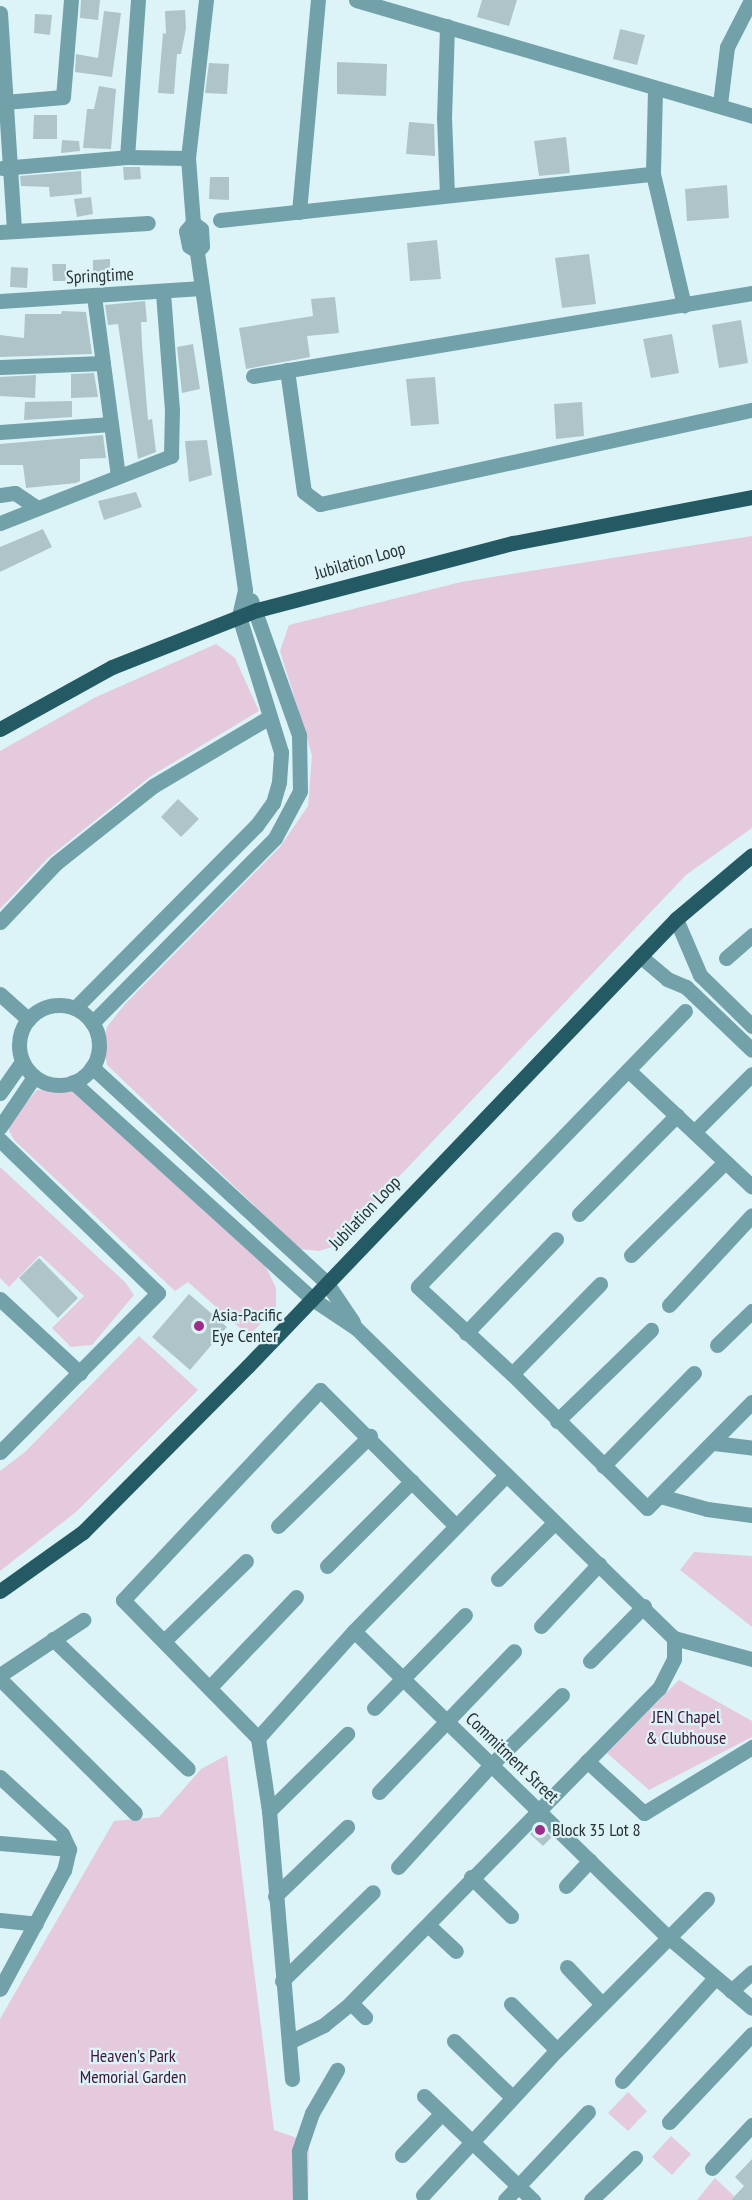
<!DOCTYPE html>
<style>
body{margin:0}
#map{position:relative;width:752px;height:2200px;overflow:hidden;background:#dcf4f8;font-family:"PT Sans Narrow",sans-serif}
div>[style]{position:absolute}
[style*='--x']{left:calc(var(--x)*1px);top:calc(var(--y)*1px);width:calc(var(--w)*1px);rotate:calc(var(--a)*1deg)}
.green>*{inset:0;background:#e5c9dd}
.building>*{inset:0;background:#aec4c9}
.minor>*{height:15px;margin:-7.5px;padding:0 7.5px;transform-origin:7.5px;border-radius:7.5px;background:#72a1a9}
.minor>.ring{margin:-7.5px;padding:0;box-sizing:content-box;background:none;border:15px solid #72a1a9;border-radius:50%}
.major>*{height:15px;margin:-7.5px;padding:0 7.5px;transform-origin:7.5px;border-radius:7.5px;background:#245a63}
.dots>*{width:16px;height:16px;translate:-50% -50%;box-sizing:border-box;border:3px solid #dcf4f8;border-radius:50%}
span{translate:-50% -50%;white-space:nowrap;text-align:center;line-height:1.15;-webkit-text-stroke:4.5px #dcf4f8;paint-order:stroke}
.street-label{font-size:18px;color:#293234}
.poi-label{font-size:18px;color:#293234}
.left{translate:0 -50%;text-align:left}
.park-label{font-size:18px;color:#42173a}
</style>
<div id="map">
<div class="green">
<div style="clip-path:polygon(752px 536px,752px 828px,686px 875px,332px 1247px,319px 1251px,300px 1249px,107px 1065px,103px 1042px,107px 1027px,125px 1004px,280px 847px,308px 806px,312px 755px,280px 651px,289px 625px,461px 582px)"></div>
<div style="clip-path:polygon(216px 644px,235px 658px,259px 711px,151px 776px,48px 858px,0 909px,0 751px,96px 697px)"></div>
<div style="clip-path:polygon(73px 1088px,266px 1267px,276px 1288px,276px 1307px,249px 1336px,188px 1282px,175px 1291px,15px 1141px,9px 1131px,10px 1121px,37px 1090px)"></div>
<div style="clip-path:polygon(0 1167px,125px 1282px,134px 1295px,92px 1345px,71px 1347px,52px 1328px,84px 1296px,40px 1255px,9px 1287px,0 1278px)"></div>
<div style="clip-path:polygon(139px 1336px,198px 1390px,76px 1512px,0 1571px,0 1471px,25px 1452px)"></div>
<div style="clip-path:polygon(694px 1552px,752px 1556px,752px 1627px,680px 1570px)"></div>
<div style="clip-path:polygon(679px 1680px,752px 1721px,752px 1737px,649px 1790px,607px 1753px)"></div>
<div style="clip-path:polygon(227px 1755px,274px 2130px,309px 2142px,308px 2200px,0 2200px,0 2019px,114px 1821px,159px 1817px,201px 1769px)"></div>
<div style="clip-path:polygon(628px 2092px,647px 2111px,628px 2131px,608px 2113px)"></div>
<div style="clip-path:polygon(671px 2136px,691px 2154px,672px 2175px,652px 2157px)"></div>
<div style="clip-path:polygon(715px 2178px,734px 2196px,731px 2200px,697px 2200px)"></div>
</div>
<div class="building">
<div style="clip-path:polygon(81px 0,100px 0,98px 20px,80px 18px)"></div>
<div style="clip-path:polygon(482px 0,517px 0,509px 26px,477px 17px)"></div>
<div style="clip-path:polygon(185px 10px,186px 28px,181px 54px,177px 54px,174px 94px,158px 93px,163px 33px,166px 34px,165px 11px)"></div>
<div style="clip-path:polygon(104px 11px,121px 13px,112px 77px,75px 72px,76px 54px,98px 58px)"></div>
<div style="clip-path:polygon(35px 14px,52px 15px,50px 35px,34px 33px)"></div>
<div style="clip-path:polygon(620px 29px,645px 35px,637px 65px,613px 59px)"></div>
<div style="clip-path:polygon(337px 62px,387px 64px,386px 96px,337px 94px)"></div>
<div style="clip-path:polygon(209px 63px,229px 64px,227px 94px,205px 93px)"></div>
<div style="clip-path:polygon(99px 86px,116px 89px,111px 149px,83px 148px,87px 109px,94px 109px)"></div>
<div style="clip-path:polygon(34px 115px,57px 115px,57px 139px,33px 139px)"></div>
<div style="clip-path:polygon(409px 122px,434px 124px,435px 156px,406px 154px)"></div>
<div style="clip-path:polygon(566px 137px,570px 173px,539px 176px,534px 141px)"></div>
<div style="clip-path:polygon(62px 140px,79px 141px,80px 151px,61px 153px)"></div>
<div style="clip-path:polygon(123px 167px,140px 167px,141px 179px,124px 180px)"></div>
<div style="clip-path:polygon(81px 171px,82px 194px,50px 197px,49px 187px,21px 186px,20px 176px)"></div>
<div style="clip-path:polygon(210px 177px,229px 177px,229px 200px,209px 199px)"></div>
<div style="clip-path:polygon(727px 185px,729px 218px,687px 221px,685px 189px)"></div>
<div style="clip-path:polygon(91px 197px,93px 214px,77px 217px,74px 199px)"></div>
<div style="clip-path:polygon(437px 240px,441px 279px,410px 281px,407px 243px)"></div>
<div style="clip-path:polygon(589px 254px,596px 304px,562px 308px,555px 258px)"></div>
<div style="clip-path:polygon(110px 259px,110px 283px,93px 283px,93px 260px)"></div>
<div style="clip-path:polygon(52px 264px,66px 264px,66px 281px,53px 281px)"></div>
<div style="clip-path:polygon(11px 267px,28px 268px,27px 288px,10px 287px)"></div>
<div style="clip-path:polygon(335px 297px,339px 333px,307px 336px,310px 357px,246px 369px,239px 328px,313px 316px,311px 299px)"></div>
<div style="clip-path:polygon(145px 301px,147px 322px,141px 322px,142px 345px,148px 420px,152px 419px,156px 452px,138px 459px,118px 324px,108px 325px,105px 305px)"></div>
<div style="clip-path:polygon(62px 311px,86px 312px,92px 354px,0 357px,0 335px,24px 338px,25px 314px,61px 314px)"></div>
<div style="clip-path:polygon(741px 320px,748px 363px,719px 368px,712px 325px)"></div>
<div style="clip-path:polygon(672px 334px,679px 373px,651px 378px,643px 339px)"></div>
<div style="clip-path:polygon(193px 344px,200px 389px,182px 393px,177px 347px)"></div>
<div style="clip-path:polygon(94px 373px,98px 397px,71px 398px,71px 374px)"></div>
<div style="clip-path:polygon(36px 375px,35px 398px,0 396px,0 377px)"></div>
<div style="clip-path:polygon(435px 377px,439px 424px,411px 426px,406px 379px)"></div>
<div style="clip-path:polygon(72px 401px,72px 417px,24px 420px,25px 402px)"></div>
<div style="clip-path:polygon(582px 402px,584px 436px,556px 439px,554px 404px)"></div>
<div style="clip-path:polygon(103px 435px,106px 458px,80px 459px,80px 481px,76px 483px,26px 488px,23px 465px,0 465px,0 444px)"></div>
<div style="clip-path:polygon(207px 440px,212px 475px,189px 482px,185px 441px)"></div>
<div style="clip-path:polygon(136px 492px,142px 507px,104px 520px,98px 501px)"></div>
<div style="clip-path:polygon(43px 529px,52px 547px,0 572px,0 547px)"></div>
<div style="clip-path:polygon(178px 799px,199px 819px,181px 837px,161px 817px)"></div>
<div style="clip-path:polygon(39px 1258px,78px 1298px,58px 1318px,19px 1278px)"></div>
<div style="clip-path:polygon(189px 1294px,227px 1327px,190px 1370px,152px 1337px)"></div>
<div style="clip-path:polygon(539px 1825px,552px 1837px,543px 1846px,530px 1834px)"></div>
<div style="clip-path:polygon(752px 2159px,752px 2200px,731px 2200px,744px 2186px,735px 2177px)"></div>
</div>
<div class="minor">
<div style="--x:356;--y:0;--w:413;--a:16.3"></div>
<div style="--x:0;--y:13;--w:218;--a:86.3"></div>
<div style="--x:655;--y:90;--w:84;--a:91.4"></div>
<div style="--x:653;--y:174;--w:135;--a:76.7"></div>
<div style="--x:5;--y:102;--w:58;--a:-4.9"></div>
<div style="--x:63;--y:97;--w:97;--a:-85.3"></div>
<div style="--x:720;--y:104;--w:57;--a:-83"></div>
<div style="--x:727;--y:47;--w:53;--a:-62.9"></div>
<div style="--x:127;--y:157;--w:157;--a:-86"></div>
<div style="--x:2;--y:168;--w:125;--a:-5"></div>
<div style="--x:127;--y:157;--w:61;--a:0.9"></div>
<div style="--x:447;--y:195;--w:77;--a:-92.2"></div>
<div style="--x:444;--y:118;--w:92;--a:-88.1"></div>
<div style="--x:299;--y:212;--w:213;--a:-84.9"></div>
<div style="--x:220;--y:220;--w:435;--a:-6.1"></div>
<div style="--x:0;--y:232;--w:148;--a:-3.5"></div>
<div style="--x:197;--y:251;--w:9;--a:-148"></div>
<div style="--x:189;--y:246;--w:15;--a:-101"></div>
<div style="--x:186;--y:231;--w:11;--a:-49"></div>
<div style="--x:193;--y:223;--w:65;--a:-94.4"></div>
<div style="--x:188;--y:158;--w:159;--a:-83.5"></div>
<div style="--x:94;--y:296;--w:182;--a:82.4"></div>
<div style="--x:0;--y:301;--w:202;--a:-3.7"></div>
<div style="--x:0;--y:367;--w:103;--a:-2.2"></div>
<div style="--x:287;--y:370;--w:123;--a:82.1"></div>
<div style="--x:304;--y:492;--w:20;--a:37"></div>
<div style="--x:320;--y:504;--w:442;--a:-12.3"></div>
<div style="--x:253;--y:376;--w:506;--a:-9.44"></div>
<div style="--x:0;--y:432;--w:111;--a:-4.1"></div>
<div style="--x:0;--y:495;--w:15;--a:-8"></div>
<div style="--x:15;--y:493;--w:25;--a:34"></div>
<div style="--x:0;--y:523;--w:184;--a:-21.4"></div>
<div style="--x:171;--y:456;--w:46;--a:-88.8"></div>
<div style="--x:172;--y:410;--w:117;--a:-94.4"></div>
<div style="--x:676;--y:919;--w:61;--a:66.8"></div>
<div style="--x:700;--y:975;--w:73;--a:44.4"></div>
<div style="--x:0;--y:922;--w:81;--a:-46.5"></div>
<div style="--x:56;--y:863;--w:124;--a:-38.4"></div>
<div style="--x:153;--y:786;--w:134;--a:-30.6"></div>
<div style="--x:640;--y:956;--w:35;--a:40"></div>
<div style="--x:667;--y:979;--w:21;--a:23"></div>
<div style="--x:686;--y:987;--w:91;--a:43.7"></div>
<div style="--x:726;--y:958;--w:35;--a:-41"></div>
<div style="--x:0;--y:994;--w:38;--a:42"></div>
<div class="ring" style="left:19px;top:1005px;width:65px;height:65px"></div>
<div style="--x:75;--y:1008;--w:257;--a:-45.2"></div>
<div style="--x:256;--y:826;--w:29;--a:-54"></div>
<div style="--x:273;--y:803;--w:22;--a:-74"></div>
<div style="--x:279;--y:782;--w:30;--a:-86"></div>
<div style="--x:281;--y:752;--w:142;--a:-107.2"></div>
<div style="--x:239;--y:616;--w:27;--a:-77"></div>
<div style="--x:245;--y:590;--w:342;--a:-98.1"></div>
<div style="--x:197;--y:251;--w:7;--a:-45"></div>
<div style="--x:202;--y:246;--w:17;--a:-93"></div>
<div style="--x:201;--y:229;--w:10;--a:-143"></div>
<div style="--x:685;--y:1011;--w:384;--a:134.1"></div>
<div style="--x:418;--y:1287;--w:128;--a:42.8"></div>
<div style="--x:512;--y:1374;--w:190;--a:44.8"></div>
<div style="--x:647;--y:1508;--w:149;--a:-45.3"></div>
<div style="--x:92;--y:1023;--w:260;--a:-45.3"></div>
<div style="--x:275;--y:838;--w:53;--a:-62"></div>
<div style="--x:300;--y:791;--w:56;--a:-91"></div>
<div style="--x:299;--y:735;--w:143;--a:-109.6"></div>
<div style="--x:92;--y:1067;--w:318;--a:42.6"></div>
<div style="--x:326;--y:1282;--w:48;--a:56"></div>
<div style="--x:628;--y:1070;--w:170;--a:43.3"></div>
<div style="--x:73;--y:1082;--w:321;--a:42.2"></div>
<div style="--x:311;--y:1298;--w:54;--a:33.7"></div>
<div style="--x:356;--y:1328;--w:444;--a:44.3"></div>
<div style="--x:674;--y:1638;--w:21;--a:90"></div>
<div style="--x:674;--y:1659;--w:33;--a:117"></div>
<div style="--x:659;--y:1688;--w:441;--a:134.4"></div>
<div style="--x:351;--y:2003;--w:35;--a:141"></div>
<div style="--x:324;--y:2025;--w:39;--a:154"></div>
<div style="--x:0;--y:1093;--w:39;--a:-55"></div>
<div style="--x:0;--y:1127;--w:60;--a:-55.8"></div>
<div style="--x:694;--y:1132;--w:82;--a:-45"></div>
<div style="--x:0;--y:1140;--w:220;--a:44.1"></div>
<div style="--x:158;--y:1293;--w:224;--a:134.8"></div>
<div style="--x:579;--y:1214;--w:139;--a:-45.3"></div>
<div style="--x:631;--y:1255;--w:131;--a:-44.7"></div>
<div style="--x:0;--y:1299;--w:109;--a:42.8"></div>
<div style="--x:669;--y:1305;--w:122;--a:-47.3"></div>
<div style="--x:466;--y:1333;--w:130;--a:-46.2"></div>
<div style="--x:717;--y:1345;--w:49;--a:-44.2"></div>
<div style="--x:512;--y:1374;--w:126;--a:-45.6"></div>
<div style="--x:557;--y:1421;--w:131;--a:-44.1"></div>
<div style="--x:714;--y:1443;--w:38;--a:7"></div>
<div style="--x:603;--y:1466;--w:130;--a:-45.6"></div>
<div style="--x:660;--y:1496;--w:49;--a:15.5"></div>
<div style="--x:707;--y:1509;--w:45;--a:7.6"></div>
<div style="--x:278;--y:1526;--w:129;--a:-44.4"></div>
<div style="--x:327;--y:1566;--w:120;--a:-45"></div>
<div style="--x:498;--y:1579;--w:79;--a:-45"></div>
<div style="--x:541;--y:1626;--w:85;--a:-46.9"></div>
<div style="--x:354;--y:1631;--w:437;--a:44.3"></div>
<div style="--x:667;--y:1936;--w:111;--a:40.3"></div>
<div style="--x:674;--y:1638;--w:81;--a:15.1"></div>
<div style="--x:53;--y:1639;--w:187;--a:43.9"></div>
<div style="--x:165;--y:1640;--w:113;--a:-44.3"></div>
<div style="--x:590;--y:1661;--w:77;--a:-45.5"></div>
<div style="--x:0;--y:1675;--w:100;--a:-33.5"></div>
<div style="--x:0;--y:1679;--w:190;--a:44.8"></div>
<div style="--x:211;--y:1686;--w:123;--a:-46.3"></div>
<div style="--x:374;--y:1708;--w:130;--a:-45.6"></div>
<div style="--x:258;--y:1738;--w:144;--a:-48.1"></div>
<div style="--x:354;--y:1631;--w:218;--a:-45.7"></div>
<div style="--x:587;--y:1761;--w:77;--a:42.4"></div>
<div style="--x:644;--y:1813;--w:127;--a:-31.4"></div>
<div style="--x:0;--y:1777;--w:84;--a:42.6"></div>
<div style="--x:62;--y:1834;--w:17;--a:65"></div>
<div style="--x:69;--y:1849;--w:22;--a:103"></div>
<div style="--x:64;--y:1870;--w:135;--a:118.3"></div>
<div style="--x:379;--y:1792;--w:195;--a:-46.2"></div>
<div style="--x:269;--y:1811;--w:110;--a:-44.6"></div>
<div style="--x:0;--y:1843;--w:69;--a:5"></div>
<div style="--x:398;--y:1867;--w:137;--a:-47.7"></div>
<div style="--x:490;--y:1766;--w:101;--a:-44.6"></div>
<div style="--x:471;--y:1877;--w:56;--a:44.3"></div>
<div style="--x:566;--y:1886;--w:35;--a:-47"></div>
<div style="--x:275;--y:1896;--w:100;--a:-43.8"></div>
<div style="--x:0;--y:1920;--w:36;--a:6"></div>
<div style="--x:428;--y:1925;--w:38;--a:43"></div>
<div style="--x:567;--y:1967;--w:51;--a:46.6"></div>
<div style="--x:282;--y:1981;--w:127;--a:-44.4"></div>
<div style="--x:731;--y:1991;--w:28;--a:-42"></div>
<div style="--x:351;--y:2003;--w:20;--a:45"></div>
<div style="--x:511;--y:2004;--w:65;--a:45"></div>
<div style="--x:454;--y:2041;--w:81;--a:44"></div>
<div style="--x:292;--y:2079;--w:269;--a:-94.9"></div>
<div style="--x:269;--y:1811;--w:74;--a:-98.6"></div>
<div style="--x:258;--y:1738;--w:193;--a:-134.4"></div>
<div style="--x:123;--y:1600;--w:288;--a:-46.8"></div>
<div style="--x:320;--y:1390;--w:192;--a:45"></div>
<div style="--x:622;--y:2081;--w:139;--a:-47.9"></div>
<div style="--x:424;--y:2096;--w:151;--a:43.7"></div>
<div style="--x:669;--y:2122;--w:121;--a:-46.7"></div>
<div style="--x:402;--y:2155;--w:58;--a:-46.4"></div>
<div style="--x:712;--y:2168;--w:59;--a:-47.1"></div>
<div style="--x:423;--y:2195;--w:197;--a:-47.3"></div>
<div style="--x:557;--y:2050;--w:213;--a:-45.2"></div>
<div style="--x:300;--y:2200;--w:49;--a:-91.2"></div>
<div style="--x:299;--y:2151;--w:40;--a:-71.1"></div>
<div style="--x:312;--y:2113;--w:50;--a:-59.8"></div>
<div style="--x:505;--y:2200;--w:121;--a:-46.7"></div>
<div style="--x:591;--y:2200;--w:61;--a:-43.7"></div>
</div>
<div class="major">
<div style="--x:0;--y:729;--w:128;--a:-29"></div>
<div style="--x:112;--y:667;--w:156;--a:-21.5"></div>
<div style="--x:257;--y:610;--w:265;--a:-14.7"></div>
<div style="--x:513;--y:543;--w:243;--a:-10.9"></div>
<div style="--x:0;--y:1591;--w:102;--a:-35.4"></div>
<div style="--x:83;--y:1532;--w:234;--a:-45.2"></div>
<div style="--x:248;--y:1366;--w:619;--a:-46.24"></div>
<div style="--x:676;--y:919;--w:99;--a:-40.1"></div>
</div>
<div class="dots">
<div style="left:199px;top:1326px;background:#9d2c8a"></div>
<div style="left:540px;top:1830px;background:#9d2c8a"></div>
</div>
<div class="street-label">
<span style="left:100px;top:276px;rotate:-3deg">Springtime</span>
<span style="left:360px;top:561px;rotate:-16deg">Jubilation Loop</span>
<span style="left:365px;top:1213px;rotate:-46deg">Jubilation Loop</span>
<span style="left:512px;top:1758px;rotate:44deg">Commitment Street</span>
</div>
<div class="poi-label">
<span class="left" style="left:212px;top:1326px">Asia-Pacific<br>Eye Center</span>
<span class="left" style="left:552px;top:1830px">Block 35 Lot 8</span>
</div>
<div class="park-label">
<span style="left:686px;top:1728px">JEN Chapel<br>&amp; Clubhouse</span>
<span style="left:133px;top:2067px">Heaven's Park<br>Memorial Garden</span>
</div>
</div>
